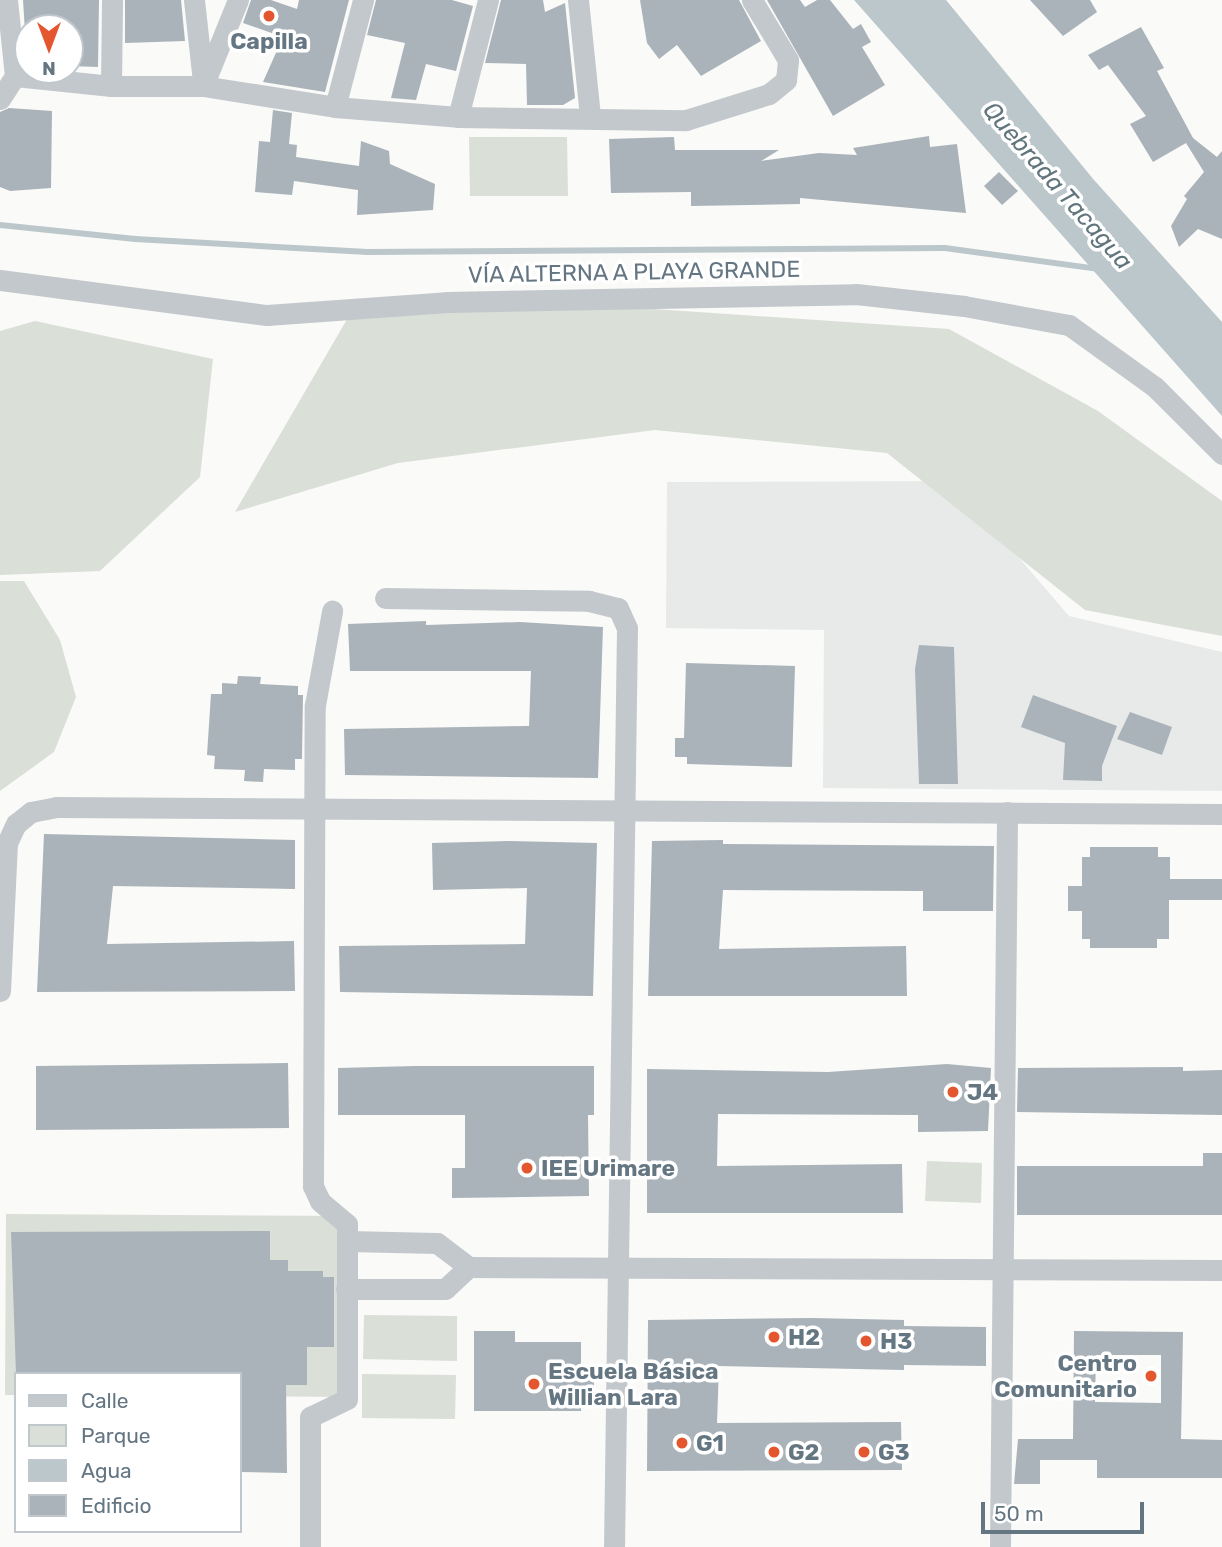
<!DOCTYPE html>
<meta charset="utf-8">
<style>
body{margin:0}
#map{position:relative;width:1222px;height:1547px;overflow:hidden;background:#fafaf8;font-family:Rubik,sans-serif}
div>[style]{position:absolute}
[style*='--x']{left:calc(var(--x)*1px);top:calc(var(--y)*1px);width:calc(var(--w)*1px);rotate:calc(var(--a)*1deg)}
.built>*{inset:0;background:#e8e9e9}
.green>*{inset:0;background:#dadfd7}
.water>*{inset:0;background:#bbc7cb}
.stream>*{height:6px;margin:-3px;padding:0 3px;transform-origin:3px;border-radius:3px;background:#bbc7cb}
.building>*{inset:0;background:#aab3b9}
.minor>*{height:21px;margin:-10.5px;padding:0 10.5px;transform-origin:10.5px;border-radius:10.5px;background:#c3c8cc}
.dots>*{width:19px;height:19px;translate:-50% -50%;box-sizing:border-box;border:4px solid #fff;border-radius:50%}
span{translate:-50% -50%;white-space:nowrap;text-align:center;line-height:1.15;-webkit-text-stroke:7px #fff;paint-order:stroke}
.poi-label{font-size:23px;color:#657683;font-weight:700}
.left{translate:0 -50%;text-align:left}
.right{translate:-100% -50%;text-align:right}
.street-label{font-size:23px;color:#657683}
.water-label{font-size:24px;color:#60757c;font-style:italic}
.legend{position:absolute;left:14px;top:1372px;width:228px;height:161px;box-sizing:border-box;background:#fff;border:2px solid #c1c8cd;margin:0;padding:9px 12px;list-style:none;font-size:21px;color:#657683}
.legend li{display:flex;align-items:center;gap:14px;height:35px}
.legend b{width:35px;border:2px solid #c1c8cd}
.north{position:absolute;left:14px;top:14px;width:70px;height:70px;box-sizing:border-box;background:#fff;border:2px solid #c1c8cd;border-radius:50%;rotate:180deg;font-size:19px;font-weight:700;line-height:28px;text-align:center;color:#657683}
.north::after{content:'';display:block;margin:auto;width:24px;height:32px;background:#e4572e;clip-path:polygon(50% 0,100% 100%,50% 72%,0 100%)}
.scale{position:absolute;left:981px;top:1502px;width:163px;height:32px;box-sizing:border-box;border:4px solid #657683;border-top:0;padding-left:9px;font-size:21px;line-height:24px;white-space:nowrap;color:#657683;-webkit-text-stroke:5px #fff;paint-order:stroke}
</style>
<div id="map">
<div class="built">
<div style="clip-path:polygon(953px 481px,1069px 616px,1222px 652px,1222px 791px,823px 788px,824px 630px,666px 628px,667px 482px)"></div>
</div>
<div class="green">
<div style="clip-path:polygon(469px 137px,567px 137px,568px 196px,470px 196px)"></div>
<div style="clip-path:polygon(565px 303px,949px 329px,1098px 411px,1222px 501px,1222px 636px,1085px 610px,887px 453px,655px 430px,398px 463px,235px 512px,353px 309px)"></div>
<div style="clip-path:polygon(35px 321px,213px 359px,200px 477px,100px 571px,0 575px,0 331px)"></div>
<div style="clip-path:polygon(0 581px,24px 581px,60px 640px,76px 697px,54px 752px,0 791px)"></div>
<div style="clip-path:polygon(927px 1161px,982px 1163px,981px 1203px,925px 1201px)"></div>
<div style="clip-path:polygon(6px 1214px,352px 1216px,351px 1397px,240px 1396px,240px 1374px,16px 1374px,16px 1395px,5px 1395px)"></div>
<div style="clip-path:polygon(364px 1315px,457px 1316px,457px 1361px,363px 1359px)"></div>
<div style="clip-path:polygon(362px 1374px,456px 1375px,455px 1419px,362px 1418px)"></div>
</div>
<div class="water">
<div style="clip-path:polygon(854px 0,946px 0,1094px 180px,1222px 322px,1222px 416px)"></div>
</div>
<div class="stream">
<div style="--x:0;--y:225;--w:136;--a:5.9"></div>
<div style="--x:135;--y:239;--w:233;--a:3.2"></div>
<div style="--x:368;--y:252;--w:577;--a:-0.4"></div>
<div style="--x:945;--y:248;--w:154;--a:7.8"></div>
</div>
<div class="building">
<div style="clip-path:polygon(23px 0,99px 0,98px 67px,70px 66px,70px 28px,28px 28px,27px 64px)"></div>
<div style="clip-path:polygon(125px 0,181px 0,185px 41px,125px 43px)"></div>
<div style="clip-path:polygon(251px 0,271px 0,297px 9px,299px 0,349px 0,325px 92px,263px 82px,283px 37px,243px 23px)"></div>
<div style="clip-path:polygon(376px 0,452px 0,473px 6px,456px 71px,426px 64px,416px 100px,391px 98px,405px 43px,367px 35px)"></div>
<div style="clip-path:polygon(501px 0,543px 0,545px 12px,565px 3px,575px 98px,563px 105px,527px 105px,526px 64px,485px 63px)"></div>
<div style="clip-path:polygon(640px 0,739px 0,761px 41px,701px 76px,677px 45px,659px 59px,647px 43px)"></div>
<div style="clip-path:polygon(767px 0,800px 0,805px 7px,817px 0,830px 0,853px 29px,861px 24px,871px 42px,862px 47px,885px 85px,833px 116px)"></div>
<div style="clip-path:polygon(1030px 0,1090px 0,1097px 12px,1063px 36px)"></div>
<div style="clip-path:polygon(1141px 27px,1164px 68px,1157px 71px,1193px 138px,1217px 157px,1222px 151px,1222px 239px,1198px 229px,1179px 247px,1171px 226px,1187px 199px,1184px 196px,1204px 172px,1186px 143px,1153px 162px,1130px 124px,1146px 116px,1108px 65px,1099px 70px,1088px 55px)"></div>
<div style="clip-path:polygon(9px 108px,52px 111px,51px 188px,10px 191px,0 187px,0 112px)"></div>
<div style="clip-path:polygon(273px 110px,292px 113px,289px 144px,297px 145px,296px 157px,359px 166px,361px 141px,389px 151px,390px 164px,435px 184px,433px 210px,357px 215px,358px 190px,294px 181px,292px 195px,255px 192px,259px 141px,270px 142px)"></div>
<div style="clip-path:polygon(929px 136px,930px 147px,957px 144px,966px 213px,800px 198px,800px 204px,691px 206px,691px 192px,611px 193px,609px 139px,674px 137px,675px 150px,779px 150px,761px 161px,819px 153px,857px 155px,853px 148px)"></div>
<div style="clip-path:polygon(999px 172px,1018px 191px,1002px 205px,984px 186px)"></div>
<div style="clip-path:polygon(426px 621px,426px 625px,520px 622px,603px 627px,598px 778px,345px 775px,344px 729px,529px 726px,531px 671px,350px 671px,348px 624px)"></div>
<div style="clip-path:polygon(919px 645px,954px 647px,958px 784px,919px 784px,915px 669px)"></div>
<div style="clip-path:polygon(686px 663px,795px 666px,792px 767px,687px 764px,687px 757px,675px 757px,675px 738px,684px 738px)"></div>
<div style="clip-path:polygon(238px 676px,261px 677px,260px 684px,298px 686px,298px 695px,303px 695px,302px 759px,295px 759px,295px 770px,264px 769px,263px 782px,244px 781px,245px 770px,214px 769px,215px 756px,207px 755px,211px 694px,222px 694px,222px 683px,237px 684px)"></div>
<div style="clip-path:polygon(1033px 695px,1117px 726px,1102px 766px,1102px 781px,1063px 780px,1065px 743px,1021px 727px)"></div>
<div style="clip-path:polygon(1130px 712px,1172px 727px,1162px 755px,1117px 739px)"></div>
<div style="clip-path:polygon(44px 834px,295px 840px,295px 889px,113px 886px,107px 944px,294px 941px,295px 991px,37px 992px)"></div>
<div style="clip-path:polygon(723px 840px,723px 844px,994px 846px,993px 911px,923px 911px,923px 891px,723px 890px,719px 949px,906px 946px,907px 996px,648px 996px,652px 841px)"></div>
<div style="clip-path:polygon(509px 841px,597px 843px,593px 996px,340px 992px,339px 946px,525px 944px,527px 888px,433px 890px,432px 843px)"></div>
<div style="clip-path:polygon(1090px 847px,1158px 847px,1158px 857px,1170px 857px,1170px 879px,1222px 879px,1222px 900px,1169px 900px,1169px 939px,1157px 939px,1157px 948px,1090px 948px,1090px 939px,1082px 939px,1082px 911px,1068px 911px,1068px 886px,1082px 886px,1082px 857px,1090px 857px)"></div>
<div style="clip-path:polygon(288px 1063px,289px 1128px,36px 1130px,36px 1066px)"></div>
<div style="clip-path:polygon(947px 1064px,991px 1068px,988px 1131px,918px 1132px,918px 1115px,718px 1114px,717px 1166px,902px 1164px,903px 1213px,647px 1213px,647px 1069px,828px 1072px)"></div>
<div style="clip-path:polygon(415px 1066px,594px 1066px,594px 1115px,588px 1115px,589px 1196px,452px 1198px,452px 1168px,465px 1168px,465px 1115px,338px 1115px,338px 1068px)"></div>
<div style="clip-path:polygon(1183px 1067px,1183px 1071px,1222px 1070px,1222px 1115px,1017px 1112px,1018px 1068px)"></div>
<div style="clip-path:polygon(1203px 1153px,1222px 1153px,1222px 1215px,1017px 1215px,1017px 1166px,1203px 1166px)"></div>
<div style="clip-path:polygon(270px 1231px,270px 1260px,288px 1260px,288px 1271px,323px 1271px,323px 1277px,334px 1277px,334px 1347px,307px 1347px,307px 1385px,286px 1385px,287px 1473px,240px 1472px,240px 1374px,16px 1374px,11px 1232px)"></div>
<div style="clip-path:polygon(812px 1318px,904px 1320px,904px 1326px,986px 1327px,986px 1366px,904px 1365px,904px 1370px,719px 1366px,717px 1423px,901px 1422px,902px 1470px,647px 1471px,648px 1320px)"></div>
<div style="clip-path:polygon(474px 1331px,515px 1331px,515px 1342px,581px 1342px,581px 1371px,594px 1371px,594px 1398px,581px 1398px,581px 1411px,474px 1411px)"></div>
<div style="clip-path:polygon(evenodd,1074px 1331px,1183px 1332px,1181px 1439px,1222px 1440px,1222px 1478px,1097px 1478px,1097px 1460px,1040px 1460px,1040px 1484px,1014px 1484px,1018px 1439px,1073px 1439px,1074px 1331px,1096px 1355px,1161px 1355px,1161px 1403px,1095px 1402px,1096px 1355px)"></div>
</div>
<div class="minor">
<div style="--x:7;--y:0;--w:76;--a:84"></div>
<div style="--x:194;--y:0;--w:81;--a:83.7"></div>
<div style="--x:578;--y:0;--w:118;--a:84.1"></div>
<div style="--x:111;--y:86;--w:86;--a:-89.3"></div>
<div style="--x:203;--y:86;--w:93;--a:-67.9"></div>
<div style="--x:0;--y:99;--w:27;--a:-57"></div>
<div style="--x:15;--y:76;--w:97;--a:5.9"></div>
<div style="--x:111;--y:86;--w:92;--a:0"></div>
<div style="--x:203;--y:86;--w:134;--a:9"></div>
<div style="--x:335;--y:107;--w:123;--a:4.6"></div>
<div style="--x:458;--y:117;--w:228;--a:0.8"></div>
<div style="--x:686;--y:120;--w:87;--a:-17.4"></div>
<div style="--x:769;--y:94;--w:22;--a:-39"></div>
<div style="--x:786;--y:80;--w:20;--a:-84"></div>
<div style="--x:788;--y:60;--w:70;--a:-121"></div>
<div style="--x:335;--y:107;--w:111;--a:-75.3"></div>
<div style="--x:458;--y:117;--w:121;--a:-75.6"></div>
<div style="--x:0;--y:280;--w:269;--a:7.5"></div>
<div style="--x:267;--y:315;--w:180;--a:-4.1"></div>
<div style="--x:447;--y:302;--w:409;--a:-1.1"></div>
<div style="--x:856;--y:294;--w:109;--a:6.3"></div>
<div style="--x:964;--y:306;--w:107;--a:10.3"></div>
<div style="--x:1069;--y:325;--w:106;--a:35.8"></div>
<div style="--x:1155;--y:387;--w:95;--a:45"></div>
<div style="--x:385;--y:598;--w:204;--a:0.8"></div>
<div style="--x:589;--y:601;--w:30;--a:14"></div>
<div style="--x:618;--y:608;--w:22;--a:66"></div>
<div style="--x:627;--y:628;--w:919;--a:90.81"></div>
<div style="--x:0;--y:991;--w:148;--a:-87.3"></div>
<div style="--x:7;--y:843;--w:21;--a:-65"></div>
<div style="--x:16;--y:824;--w:19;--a:-39"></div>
<div style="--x:31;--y:812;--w:25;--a:-11"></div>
<div style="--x:56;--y:807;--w:1166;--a:0.34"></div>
<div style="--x:347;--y:1241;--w:90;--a:1.3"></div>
<div style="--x:437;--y:1243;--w:40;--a:37"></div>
<div style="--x:469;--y:1267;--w:753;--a:0.23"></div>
<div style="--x:346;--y:1289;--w:99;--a:0"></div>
<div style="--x:445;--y:1289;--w:33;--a:-43"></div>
<div style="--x:310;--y:1547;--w:130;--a:-90"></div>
<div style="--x:310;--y:1417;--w:41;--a:-25.9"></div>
<div style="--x:347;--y:1399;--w:175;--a:-90"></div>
<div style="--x:347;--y:1224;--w:35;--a:-140"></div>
<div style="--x:320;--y:1201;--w:17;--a:-115"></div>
<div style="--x:313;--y:1186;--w:481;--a:-89.8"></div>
<div style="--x:315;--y:705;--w:96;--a:-79.7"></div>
<div style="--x:1000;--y:1547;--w:735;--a:-89.45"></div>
</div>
<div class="dots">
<div style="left:269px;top:16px;background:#e4572e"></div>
<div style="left:953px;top:1092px;background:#e4572e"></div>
<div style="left:527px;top:1168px;background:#e4572e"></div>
<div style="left:774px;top:1337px;background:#e4572e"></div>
<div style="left:866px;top:1341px;background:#e4572e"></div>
<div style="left:1151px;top:1376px;background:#e4572e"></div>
<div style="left:534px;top:1384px;background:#e4572e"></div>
<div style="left:682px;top:1443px;background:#e4572e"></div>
<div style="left:774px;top:1452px;background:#e4572e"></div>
<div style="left:864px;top:1452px;background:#e4572e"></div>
</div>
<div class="poi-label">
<span style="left:269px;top:41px">Capilla</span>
<span class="left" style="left:967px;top:1092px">J4</span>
<span class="left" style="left:541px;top:1168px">IEE Urimare</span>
<span class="left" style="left:788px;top:1337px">H2</span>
<span class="left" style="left:880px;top:1341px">H3</span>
<span class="right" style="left:1137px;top:1376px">Centro<br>Comunitario</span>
<span class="left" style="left:548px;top:1384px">Escuela Básica<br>Willian Lara</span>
<span class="left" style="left:696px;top:1443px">G1</span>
<span class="left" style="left:788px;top:1452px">G2</span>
<span class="left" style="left:878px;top:1452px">G3</span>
</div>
<div class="street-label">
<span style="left:634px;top:272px;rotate:-1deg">VÍA ALTERNA A PLAYA GRANDE</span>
</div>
<div class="water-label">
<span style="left:1057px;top:186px;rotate:49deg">Quebrada Tacagua</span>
</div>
<ul class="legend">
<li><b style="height:9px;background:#c3c8cc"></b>Calle</li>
<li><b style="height:19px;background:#dadfd7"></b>Parque</li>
<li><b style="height:19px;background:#bbc7cb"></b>Agua</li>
<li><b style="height:19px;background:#aab3b9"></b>Edificio</li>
</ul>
<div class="north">N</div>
<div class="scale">50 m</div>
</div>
